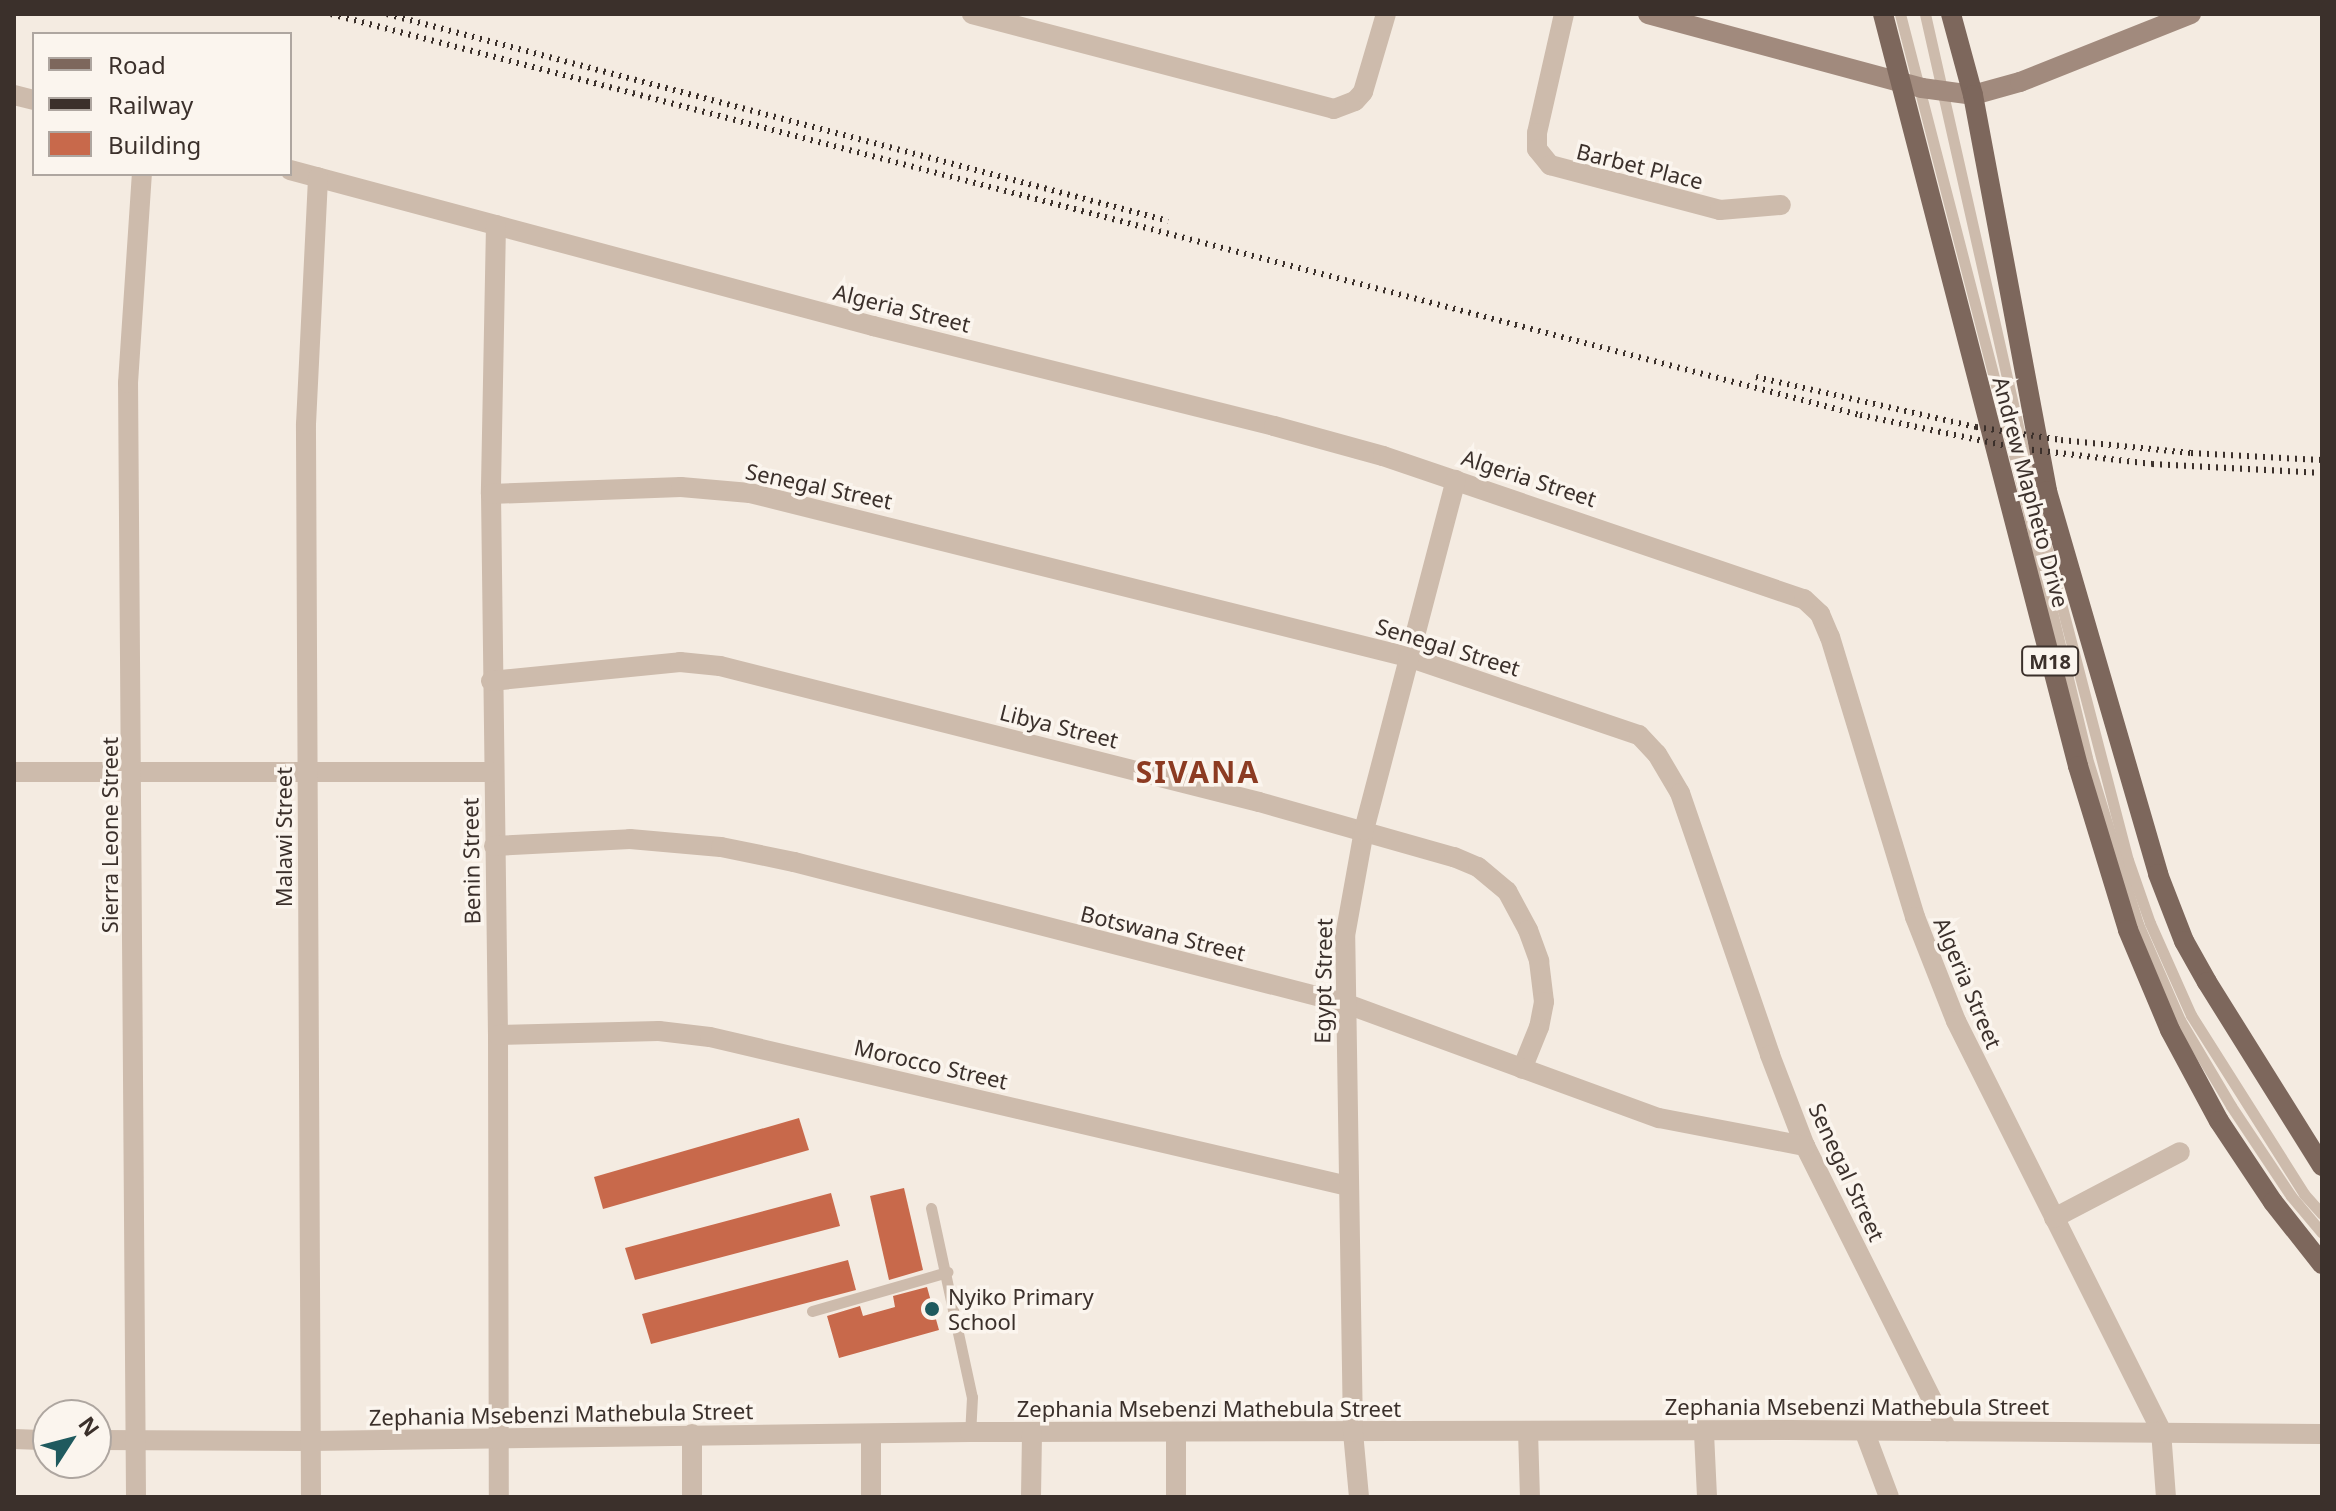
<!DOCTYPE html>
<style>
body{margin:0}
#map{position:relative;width:2336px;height:1511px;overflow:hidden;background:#f4ebe1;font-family:"Noto Sans",sans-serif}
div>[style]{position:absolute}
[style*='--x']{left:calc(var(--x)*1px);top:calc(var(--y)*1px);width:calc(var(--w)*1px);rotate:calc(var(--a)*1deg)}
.building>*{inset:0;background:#c8694b}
.lane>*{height:11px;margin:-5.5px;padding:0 5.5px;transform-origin:5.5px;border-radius:5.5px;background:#cdbbac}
.street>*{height:20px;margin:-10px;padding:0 10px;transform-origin:10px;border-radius:10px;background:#cdbbac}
.secondary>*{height:20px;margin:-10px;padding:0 10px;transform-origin:10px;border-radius:10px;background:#a18a7d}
.primary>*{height:20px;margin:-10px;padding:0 10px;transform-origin:10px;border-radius:10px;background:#7d675c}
.rail>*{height:6px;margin-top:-3px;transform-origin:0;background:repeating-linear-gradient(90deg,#3b302b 0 2px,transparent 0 8px)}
.dots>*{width:22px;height:22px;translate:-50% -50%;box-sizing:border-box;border:4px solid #fbf5ee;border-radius:50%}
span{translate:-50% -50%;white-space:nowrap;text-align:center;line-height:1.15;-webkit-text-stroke:7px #fbf5ee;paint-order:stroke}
.shield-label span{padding:2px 6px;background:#fbf5ee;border:2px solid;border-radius:6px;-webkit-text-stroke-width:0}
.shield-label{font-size:20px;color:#3b302b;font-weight:700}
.street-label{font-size:22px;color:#3b302b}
.poi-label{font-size:22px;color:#3b302b}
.left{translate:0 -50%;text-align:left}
.district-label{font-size:30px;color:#8c3b22;font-weight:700;letter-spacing:2px}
.frame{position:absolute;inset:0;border:16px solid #3b302b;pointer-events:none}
.legend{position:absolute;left:32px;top:32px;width:260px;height:144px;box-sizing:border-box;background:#fbf5ee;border:2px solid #aea6a0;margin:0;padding:10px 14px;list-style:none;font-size:24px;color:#3b302b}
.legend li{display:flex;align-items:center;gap:16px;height:40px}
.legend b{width:40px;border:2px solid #aea6a0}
.north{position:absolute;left:32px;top:1399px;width:80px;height:80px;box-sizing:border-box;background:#fbf5ee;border:2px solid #aea6a0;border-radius:50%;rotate:54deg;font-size:22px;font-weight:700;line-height:32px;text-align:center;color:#3b302b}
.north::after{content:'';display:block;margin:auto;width:28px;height:36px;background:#1f5a5e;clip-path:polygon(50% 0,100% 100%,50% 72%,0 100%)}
</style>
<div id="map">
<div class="building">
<div style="clip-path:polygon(799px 1118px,809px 1150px,603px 1209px,594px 1177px)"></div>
<div style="clip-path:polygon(904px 1188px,923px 1270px,889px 1280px,870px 1196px)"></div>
<div style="clip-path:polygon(831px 1193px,840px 1226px,635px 1280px,625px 1248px)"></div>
<div style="clip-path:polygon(848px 1260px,856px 1290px,651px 1344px,642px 1314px)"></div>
<div style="clip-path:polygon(927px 1287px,939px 1330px,839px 1358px,827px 1316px,860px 1306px,863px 1316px,895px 1307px,893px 1296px)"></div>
</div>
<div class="lane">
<div style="--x:1900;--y:14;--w:471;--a:75.5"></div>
<div style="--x:2018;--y:470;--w:296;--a:76.5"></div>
<div style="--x:2087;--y:758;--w:174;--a:72.9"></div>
<div style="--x:2138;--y:924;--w:105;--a:66.4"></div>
<div style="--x:2180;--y:1020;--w:100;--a:59.3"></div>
<div style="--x:2231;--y:1106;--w:108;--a:56.3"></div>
<div style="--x:2291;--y:1196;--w:48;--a:50"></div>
<div style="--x:1925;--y:14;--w:514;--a:77.29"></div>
<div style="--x:2038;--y:515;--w:357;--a:75.4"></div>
<div style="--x:2128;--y:860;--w:67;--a:70.8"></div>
<div style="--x:2150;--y:923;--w:101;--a:66"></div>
<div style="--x:2191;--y:1015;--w:212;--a:57.7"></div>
<div style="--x:2304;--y:1194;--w:27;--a:48"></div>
<div style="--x:931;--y:1208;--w:193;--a:77.8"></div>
<div style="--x:972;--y:1397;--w:35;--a:93"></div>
<div style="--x:812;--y:1311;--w:141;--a:-16.1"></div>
</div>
<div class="street">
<div style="--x:972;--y:14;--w:374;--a:14.7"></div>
<div style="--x:1334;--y:109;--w:22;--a:-21"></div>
<div style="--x:1355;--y:101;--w:12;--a:-48"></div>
<div style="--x:1363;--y:92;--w:81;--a:-73.6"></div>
<div style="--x:1564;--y:14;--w:122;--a:102.8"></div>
<div style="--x:1537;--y:133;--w:16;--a:90"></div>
<div style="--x:1537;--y:149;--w:21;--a:51"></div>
<div style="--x:1550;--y:165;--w:176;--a:14.8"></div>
<div style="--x:1720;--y:210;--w:61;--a:-4.7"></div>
<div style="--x:14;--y:95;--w:21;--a:14"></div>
<div style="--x:290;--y:170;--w:604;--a:14.98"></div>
<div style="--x:873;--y:326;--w:413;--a:14"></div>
<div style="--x:1274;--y:426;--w:113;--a:15.4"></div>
<div style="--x:1383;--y:456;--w:445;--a:18.8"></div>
<div style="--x:1804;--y:599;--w:22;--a:43"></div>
<div style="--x:1820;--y:614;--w:25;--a:67"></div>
<div style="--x:1830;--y:637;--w:293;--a:73.1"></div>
<div style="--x:1915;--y:917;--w:112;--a:68.5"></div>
<div style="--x:1956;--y:1021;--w:458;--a:63.4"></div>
<div style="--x:2161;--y:1431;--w:66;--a:85.7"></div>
<div style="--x:496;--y:225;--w:269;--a:91.1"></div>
<div style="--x:491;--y:494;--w:541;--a:89.26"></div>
<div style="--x:498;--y:1035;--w:462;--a:89.9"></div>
<div style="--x:491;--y:494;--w:190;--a:-2.1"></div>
<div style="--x:681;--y:487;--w:69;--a:5"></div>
<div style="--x:750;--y:493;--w:678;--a:14"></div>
<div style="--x:1408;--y:657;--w:244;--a:18.7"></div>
<div style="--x:1639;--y:735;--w:26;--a:47"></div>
<div style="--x:1657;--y:754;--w:45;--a:59.5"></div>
<div style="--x:1680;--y:793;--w:277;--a:71"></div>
<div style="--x:1770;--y:1055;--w:97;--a:69"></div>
<div style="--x:1805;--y:1146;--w:319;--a:63.4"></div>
<div style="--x:491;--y:681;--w:190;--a:-5.7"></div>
<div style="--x:680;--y:662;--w:40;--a:5.7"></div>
<div style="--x:720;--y:666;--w:556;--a:14.16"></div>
<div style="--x:1259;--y:802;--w:203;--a:15.8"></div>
<div style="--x:1454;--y:857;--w:26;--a:23"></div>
<div style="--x:1478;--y:867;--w:38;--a:40"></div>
<div style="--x:1507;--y:891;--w:44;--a:61.7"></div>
<div style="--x:1528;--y:930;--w:33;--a:70"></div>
<div style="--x:1539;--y:961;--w:41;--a:83"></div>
<div style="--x:1544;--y:1002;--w:25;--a:101"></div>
<div style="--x:1539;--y:1027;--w:45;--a:112"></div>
<div style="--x:14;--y:772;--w:479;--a:0"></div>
<div style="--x:494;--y:846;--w:136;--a:-2.9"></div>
<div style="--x:630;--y:839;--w:91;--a:5"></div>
<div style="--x:721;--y:847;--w:75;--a:11.6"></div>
<div style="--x:794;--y:862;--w:568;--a:14.38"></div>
<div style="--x:1344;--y:1003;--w:335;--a:20.1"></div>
<div style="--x:1659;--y:1118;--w:149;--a:10.9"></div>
<div style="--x:498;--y:1035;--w:161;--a:-1.4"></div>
<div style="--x:659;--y:1031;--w:51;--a:6.7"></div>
<div style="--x:710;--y:1037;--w:655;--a:13.15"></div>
<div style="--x:2054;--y:1218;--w:142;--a:-27.6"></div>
<div style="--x:1528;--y:1431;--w:66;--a:88.3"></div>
<div style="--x:1704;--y:1433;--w:64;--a:87.3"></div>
<div style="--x:1865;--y:1433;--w:68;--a:69.4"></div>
<div style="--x:14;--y:1439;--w:34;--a:2"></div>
<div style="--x:96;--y:1440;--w:214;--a:0.3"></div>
<div style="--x:310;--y:1441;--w:660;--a:-0.78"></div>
<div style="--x:970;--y:1432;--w:819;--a:-0.14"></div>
<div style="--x:1789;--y:1430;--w:533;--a:0.43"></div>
<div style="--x:136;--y:1497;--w:1114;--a:-90.41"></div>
<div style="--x:128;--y:383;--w:209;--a:-86.2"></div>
<div style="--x:311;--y:1497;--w:1073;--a:-90.27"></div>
<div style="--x:306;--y:424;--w:247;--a:-87.2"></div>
<div style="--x:692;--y:1497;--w:63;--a:-90"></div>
<div style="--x:871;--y:1497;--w:61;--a:-90"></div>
<div style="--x:1031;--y:1497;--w:63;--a:-89.1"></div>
<div style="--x:1176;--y:1497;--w:63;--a:-90"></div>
<div style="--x:1359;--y:1497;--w:65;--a:-95.3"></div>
<div style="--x:1353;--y:1432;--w:496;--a:-90.9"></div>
<div style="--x:1345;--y:936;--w:108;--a:-79.8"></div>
<div style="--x:1364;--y:830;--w:362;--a:-75.3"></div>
</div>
<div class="secondary">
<div style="--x:1648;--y:14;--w:284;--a:15.1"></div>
<div style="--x:1922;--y:88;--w:51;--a:7.8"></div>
<div style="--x:1973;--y:95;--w:49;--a:-15.5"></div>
<div style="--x:2020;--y:82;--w:184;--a:-21.7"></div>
</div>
<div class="primary">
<div style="--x:1883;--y:14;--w:777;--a:75.46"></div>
<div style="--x:2078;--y:766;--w:171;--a:73"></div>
<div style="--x:2128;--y:930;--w:108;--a:67.2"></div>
<div style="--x:2170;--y:1030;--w:103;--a:61.7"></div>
<div style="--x:2219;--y:1121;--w:97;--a:56.3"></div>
<div style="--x:2273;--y:1202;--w:79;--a:51.7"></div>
<div style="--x:1951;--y:14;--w:84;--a:74.8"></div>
<div style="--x:1973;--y:95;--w:403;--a:79.4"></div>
<div style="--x:2047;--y:491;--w:399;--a:73.8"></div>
<div style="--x:2158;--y:874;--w:72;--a:68.8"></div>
<div style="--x:2184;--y:941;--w:47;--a:60.7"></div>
<div style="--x:2207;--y:982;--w:217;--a:58"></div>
</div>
<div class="rail">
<div style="--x:331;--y:14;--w:1581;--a:14.7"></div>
<div style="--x:1860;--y:415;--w:159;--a:11.9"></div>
<div style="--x:2016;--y:448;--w:137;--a:6.7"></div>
<div style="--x:2152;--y:464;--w:170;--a:3"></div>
<div style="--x:387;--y:14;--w:808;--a:14.84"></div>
<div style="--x:1756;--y:377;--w:226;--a:12.8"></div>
<div style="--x:1976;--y:427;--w:86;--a:8.7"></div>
<div style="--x:2061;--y:440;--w:131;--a:5.7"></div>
<div style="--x:2191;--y:453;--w:131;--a:3.1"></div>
</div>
<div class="dots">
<div style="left:932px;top:1309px;background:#1f5a5e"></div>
</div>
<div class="shield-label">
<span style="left:2050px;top:661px">M18</span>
</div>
<div class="street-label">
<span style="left:1640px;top:166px;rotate:14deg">Barbet Place</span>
<span style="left:902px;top:308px;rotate:14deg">Algeria Street</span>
<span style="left:1529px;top:478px;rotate:18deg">Algeria Street</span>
<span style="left:819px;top:486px;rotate:12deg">Senegal Street</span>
<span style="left:2031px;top:492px;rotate:75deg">Andrew Mapheto Drive</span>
<span style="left:1448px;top:647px;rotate:17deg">Senegal Street</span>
<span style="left:1059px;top:726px;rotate:14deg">Libya Street</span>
<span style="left:110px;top:835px;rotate:-90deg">Sierra Leone Street</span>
<span style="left:284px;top:837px;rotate:-90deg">Malawi Street</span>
<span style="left:471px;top:861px;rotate:-91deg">Benin Street</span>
<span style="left:1163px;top:933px;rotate:14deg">Botswana Street</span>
<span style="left:1323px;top:981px;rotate:-89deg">Egypt Street</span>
<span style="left:1968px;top:983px;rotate:67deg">Algeria Street</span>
<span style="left:931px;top:1064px;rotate:13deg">Morocco Street</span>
<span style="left:1847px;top:1172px;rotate:65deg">Senegal Street</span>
<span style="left:1857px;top:1407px">Zephania Msebenzi Mathebula Street</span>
<span style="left:1209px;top:1409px">Zephania Msebenzi Mathebula Street</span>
<span style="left:561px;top:1414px;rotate:-1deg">Zephania Msebenzi Mathebula Street</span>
</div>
<div class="poi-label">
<span class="left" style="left:948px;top:1309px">Nyiko Primary<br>School</span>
</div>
<div class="district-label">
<span style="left:1198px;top:772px">SIVANA</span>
</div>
<div class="frame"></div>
<ul class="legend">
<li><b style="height:10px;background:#7d675c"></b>Road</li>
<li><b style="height:10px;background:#3b302b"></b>Railway</li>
<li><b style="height:22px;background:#c8694b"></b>Building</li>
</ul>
<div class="north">N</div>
</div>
